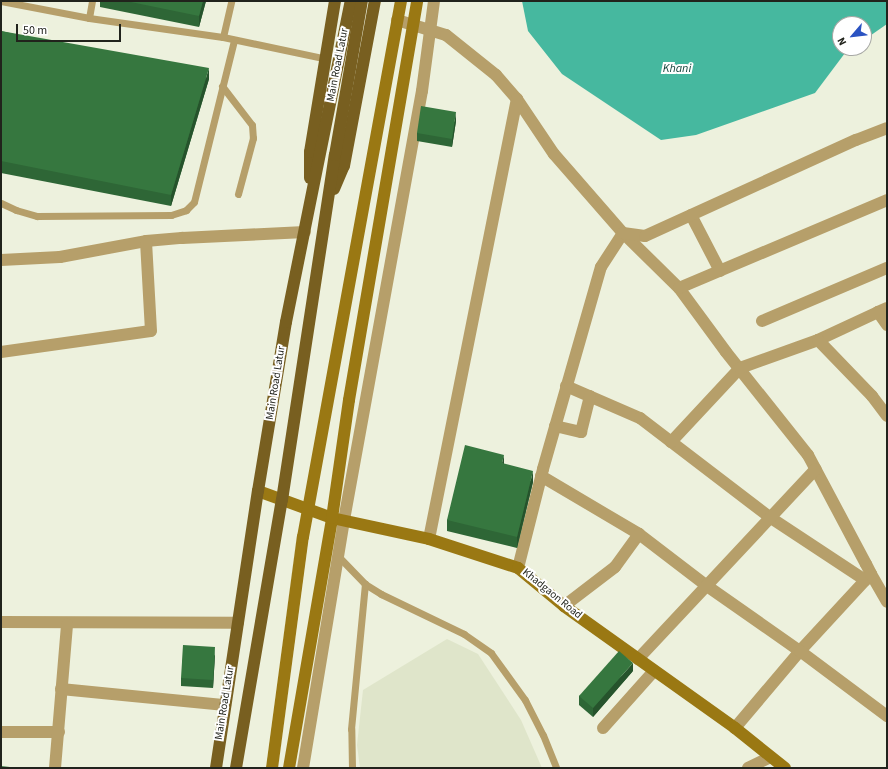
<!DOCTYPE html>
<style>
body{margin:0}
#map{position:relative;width:888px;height:769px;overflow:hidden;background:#edf1dd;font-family:"Source Sans 3",sans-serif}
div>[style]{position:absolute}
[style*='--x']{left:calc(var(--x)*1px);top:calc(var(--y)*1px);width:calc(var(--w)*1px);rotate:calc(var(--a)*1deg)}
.built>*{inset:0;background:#dfe5ca}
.water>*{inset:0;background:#46b89f}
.lane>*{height:7px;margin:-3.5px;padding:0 3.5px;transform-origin:3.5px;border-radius:3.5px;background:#b69f6a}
.street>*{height:12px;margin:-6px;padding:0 6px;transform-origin:6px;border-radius:6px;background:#b69f6a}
.secondary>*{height:12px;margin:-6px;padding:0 6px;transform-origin:6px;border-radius:6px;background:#9a7813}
.primary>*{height:12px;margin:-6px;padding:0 6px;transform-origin:6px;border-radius:6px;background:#785f20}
.wall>*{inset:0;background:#2e6636}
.shaded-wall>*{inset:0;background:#26532c}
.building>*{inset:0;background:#36773f}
span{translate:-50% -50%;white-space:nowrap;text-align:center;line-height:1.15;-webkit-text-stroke:4px #fff;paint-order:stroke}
.street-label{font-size:11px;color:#21231c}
.water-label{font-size:12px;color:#0b3e34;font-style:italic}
.frame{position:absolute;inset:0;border:2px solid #21231c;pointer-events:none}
.north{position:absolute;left:832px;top:16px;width:40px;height:40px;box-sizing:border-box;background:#fff;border:1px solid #a6a7a4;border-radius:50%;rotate:242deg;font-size:11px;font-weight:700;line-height:16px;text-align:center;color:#21231c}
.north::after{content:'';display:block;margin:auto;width:14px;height:18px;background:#2b53c2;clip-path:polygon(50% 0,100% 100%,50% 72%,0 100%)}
.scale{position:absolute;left:16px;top:24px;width:105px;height:18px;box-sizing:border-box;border:2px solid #21231c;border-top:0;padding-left:5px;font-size:12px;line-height:14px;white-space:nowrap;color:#21231c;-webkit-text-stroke:3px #fff;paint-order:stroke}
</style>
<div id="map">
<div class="built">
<div style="clip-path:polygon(447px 639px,478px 654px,521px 720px,542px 768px,360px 768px,357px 745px,363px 690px)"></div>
</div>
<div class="water">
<div style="clip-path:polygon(522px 1px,887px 1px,887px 24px,864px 40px,864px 24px,840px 24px,840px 48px,852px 48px,845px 53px,815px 93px,696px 135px,661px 140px,562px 74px,528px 31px)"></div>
</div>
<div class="lane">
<div style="--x:1;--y:1;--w:90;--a:10.9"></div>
<div style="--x:89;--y:18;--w:135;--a:8.1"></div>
<div style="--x:223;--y:37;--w:106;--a:11.9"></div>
<div style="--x:89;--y:18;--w:17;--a:-80"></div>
<div style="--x:223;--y:37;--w:37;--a:-77"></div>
<div style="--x:222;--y:86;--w:49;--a:52.4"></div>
<div style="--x:252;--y:125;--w:13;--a:86"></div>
<div style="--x:253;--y:138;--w:58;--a:105"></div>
<div style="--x:1;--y:203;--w:17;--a:25"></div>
<div style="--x:16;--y:210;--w:22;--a:16"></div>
<div style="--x:37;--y:216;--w:134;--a:-0.4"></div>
<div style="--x:171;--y:215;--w:16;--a:-18"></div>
<div style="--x:186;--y:210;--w:11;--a:-45"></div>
<div style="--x:194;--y:202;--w:167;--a:-76.1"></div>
<div style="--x:338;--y:556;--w:39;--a:46"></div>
<div style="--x:365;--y:584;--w:19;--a:32"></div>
<div style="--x:381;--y:594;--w:92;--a:25.7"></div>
<div style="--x:464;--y:634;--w:33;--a:35"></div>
<div style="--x:491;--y:653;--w:58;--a:54.1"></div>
<div style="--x:525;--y:700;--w:39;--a:63"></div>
<div style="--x:543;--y:735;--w:35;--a:68"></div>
<div style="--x:352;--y:768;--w:39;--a:-91"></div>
<div style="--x:351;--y:729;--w:146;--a:-84.5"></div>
</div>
<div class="street">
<div style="--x:397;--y:20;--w:51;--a:17"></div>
<div style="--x:446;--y:35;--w:64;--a:38.7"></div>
<div style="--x:496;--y:75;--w:32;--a:49"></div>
<div style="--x:517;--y:99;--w:66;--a:56.1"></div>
<div style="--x:554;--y:154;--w:105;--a:48.9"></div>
<div style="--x:623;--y:233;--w:78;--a:44.5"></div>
<div style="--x:679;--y:288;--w:79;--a:53.7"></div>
<div style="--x:726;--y:352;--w:132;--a:51.5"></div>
<div style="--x:808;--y:455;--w:123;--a:62"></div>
<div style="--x:866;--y:564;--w:11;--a:63"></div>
<div style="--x:871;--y:574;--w:105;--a:132.7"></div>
<div style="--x:800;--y:651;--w:101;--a:130.2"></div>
<div style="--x:691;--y:215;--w:63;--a:62.6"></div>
<div style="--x:1;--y:260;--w:59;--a:-2.9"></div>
<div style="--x:60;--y:257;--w:87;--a:-10.5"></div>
<div style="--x:146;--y:241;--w:36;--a:-5"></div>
<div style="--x:182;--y:238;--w:123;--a:-2.8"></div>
<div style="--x:679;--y:288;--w:226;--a:-22.9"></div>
<div style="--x:887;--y:308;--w:10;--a:156"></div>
<div style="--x:878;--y:312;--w:16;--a:55"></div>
<div style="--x:762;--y:321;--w:136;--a:-23"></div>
<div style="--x:818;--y:340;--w:66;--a:-25"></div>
<div style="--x:1;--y:352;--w:151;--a:-8"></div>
<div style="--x:151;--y:331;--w:90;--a:-93.2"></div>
<div style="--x:566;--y:386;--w:81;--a:23.4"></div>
<div style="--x:640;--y:418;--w:165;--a:37.4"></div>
<div style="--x:771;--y:518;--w:113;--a:33.4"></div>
<div style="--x:555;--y:426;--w:27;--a:13"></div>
<div style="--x:581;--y:432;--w:37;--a:-76"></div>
<div style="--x:671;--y:442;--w:101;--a:-47"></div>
<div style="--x:740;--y:368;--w:83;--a:-19.7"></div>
<div style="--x:818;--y:340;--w:78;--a:46"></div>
<div style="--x:872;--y:396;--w:25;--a:53"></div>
<div style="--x:541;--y:476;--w:114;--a:30.6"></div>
<div style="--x:639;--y:534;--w:86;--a:37.4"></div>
<div style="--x:707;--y:586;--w:113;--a:35"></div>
<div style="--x:800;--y:651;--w:109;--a:36.8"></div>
<div style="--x:429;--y:539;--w:449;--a:-78.7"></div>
<div style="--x:518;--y:568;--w:102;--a:-75.8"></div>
<div style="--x:543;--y:469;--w:210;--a:-74"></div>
<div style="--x:601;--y:267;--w:40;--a:-57.1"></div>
<div style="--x:623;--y:233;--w:22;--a:8"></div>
<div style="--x:645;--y:236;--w:232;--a:-24.5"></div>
<div style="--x:856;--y:140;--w:33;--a:-21"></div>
<div style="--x:871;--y:574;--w:32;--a:60"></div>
<div style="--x:564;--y:606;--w:64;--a:-37.4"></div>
<div style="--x:615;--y:567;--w:41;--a:-54"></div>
<div style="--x:1;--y:622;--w:237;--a:0.2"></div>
<div style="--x:638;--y:659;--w:260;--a:-46.9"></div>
<div style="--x:61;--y:689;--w:165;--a:5.6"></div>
<div style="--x:603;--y:728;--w:76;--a:-48.2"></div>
<div style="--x:1;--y:732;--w:58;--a:0"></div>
<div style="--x:55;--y:768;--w:144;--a:-85.2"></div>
<div style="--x:303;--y:768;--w:251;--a:-80.6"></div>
<div style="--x:344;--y:520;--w:436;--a:-79.7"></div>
<div style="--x:422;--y:91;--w:91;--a:-82.4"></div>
<div style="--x:748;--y:768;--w:25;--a:-26"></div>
</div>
<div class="secondary">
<div style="--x:258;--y:491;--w:79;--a:20"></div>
<div style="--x:332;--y:518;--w:99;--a:12.2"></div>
<div style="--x:429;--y:539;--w:94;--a:18"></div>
<div style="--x:518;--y:568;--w:60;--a:39.6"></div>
<div style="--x:564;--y:606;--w:210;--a:35.5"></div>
<div style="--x:735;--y:728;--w:64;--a:38.7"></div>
<div style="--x:272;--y:768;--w:233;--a:-82.4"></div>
<div style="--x:303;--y:537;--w:545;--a:-79.64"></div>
<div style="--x:289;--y:768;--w:254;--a:-80.2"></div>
<div style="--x:332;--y:518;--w:119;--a:-81.8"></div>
<div style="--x:349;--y:400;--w:405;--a:-80.3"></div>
</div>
<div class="primary">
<div style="--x:310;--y:178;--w:26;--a:-90"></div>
<div style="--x:310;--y:152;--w:153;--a:-80.6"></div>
<div style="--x:334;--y:189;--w:25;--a:-67"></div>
<div style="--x:344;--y:166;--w:168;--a:-79.4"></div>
<div style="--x:216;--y:768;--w:280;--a:-81.4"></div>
<div style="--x:258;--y:491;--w:171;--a:-80.6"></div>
<div style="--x:286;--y:322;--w:328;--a:-78.6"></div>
<div style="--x:236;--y:768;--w:272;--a:-80.3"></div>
<div style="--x:282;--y:500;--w:349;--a:-81.3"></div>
<div style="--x:335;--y:155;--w:156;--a:-80.1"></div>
</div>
<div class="wall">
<div style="clip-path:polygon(100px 1px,206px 1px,199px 27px,100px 7px)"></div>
<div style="clip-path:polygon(1px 31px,209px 79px,171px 206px,1px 173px)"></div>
<div style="clip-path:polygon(456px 121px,452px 147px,417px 141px,417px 133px)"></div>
<div style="clip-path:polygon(504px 464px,533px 482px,517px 548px,447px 531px,447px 520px)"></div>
<div style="clip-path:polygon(215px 655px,213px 688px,181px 686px,181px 678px)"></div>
<div style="clip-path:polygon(633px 671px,593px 717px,579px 705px,579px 696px)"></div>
</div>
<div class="shaded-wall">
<div style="clip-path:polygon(203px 1px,206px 1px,199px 27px,199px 16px)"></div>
<div style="clip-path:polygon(209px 68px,209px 79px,171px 206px,171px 195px)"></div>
<div style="clip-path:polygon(456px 112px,456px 121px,452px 147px,452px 139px)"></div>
<div style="clip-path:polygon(504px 455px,504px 466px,502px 463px)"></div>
<div style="clip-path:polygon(533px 471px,533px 482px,517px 548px,517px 537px)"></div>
<div style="clip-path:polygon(215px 647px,215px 655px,213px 688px,213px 680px)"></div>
<div style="clip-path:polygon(633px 663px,633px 671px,593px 717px,593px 708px)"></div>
</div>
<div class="building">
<div style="clip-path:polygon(126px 1px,203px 1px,199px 16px)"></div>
<div style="clip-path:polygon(1px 31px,209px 68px,171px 195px,1px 161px)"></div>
<div style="clip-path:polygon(421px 106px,456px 112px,452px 139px,417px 133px)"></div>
<div style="clip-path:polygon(465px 445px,504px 455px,502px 463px,533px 471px,517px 537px,447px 520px)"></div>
<div style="clip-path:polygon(183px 645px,215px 647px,213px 680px,181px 678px)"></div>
<div style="clip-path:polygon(619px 651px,633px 663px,593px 708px,579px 696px)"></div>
<div style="clip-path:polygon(1px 766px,19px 768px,1px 768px)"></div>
</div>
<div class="street-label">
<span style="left:338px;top:65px;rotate:-79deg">Main Road Latur</span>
<span style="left:276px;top:383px;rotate:-81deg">Main Road Latur</span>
<span style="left:552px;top:594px;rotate:39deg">Khadgaon Road</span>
<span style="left:225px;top:703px;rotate:-81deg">Main Road Latur</span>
</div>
<div class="water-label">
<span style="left:677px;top:69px">Khani</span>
</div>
<div class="frame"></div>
<div class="north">N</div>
<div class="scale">50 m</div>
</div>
